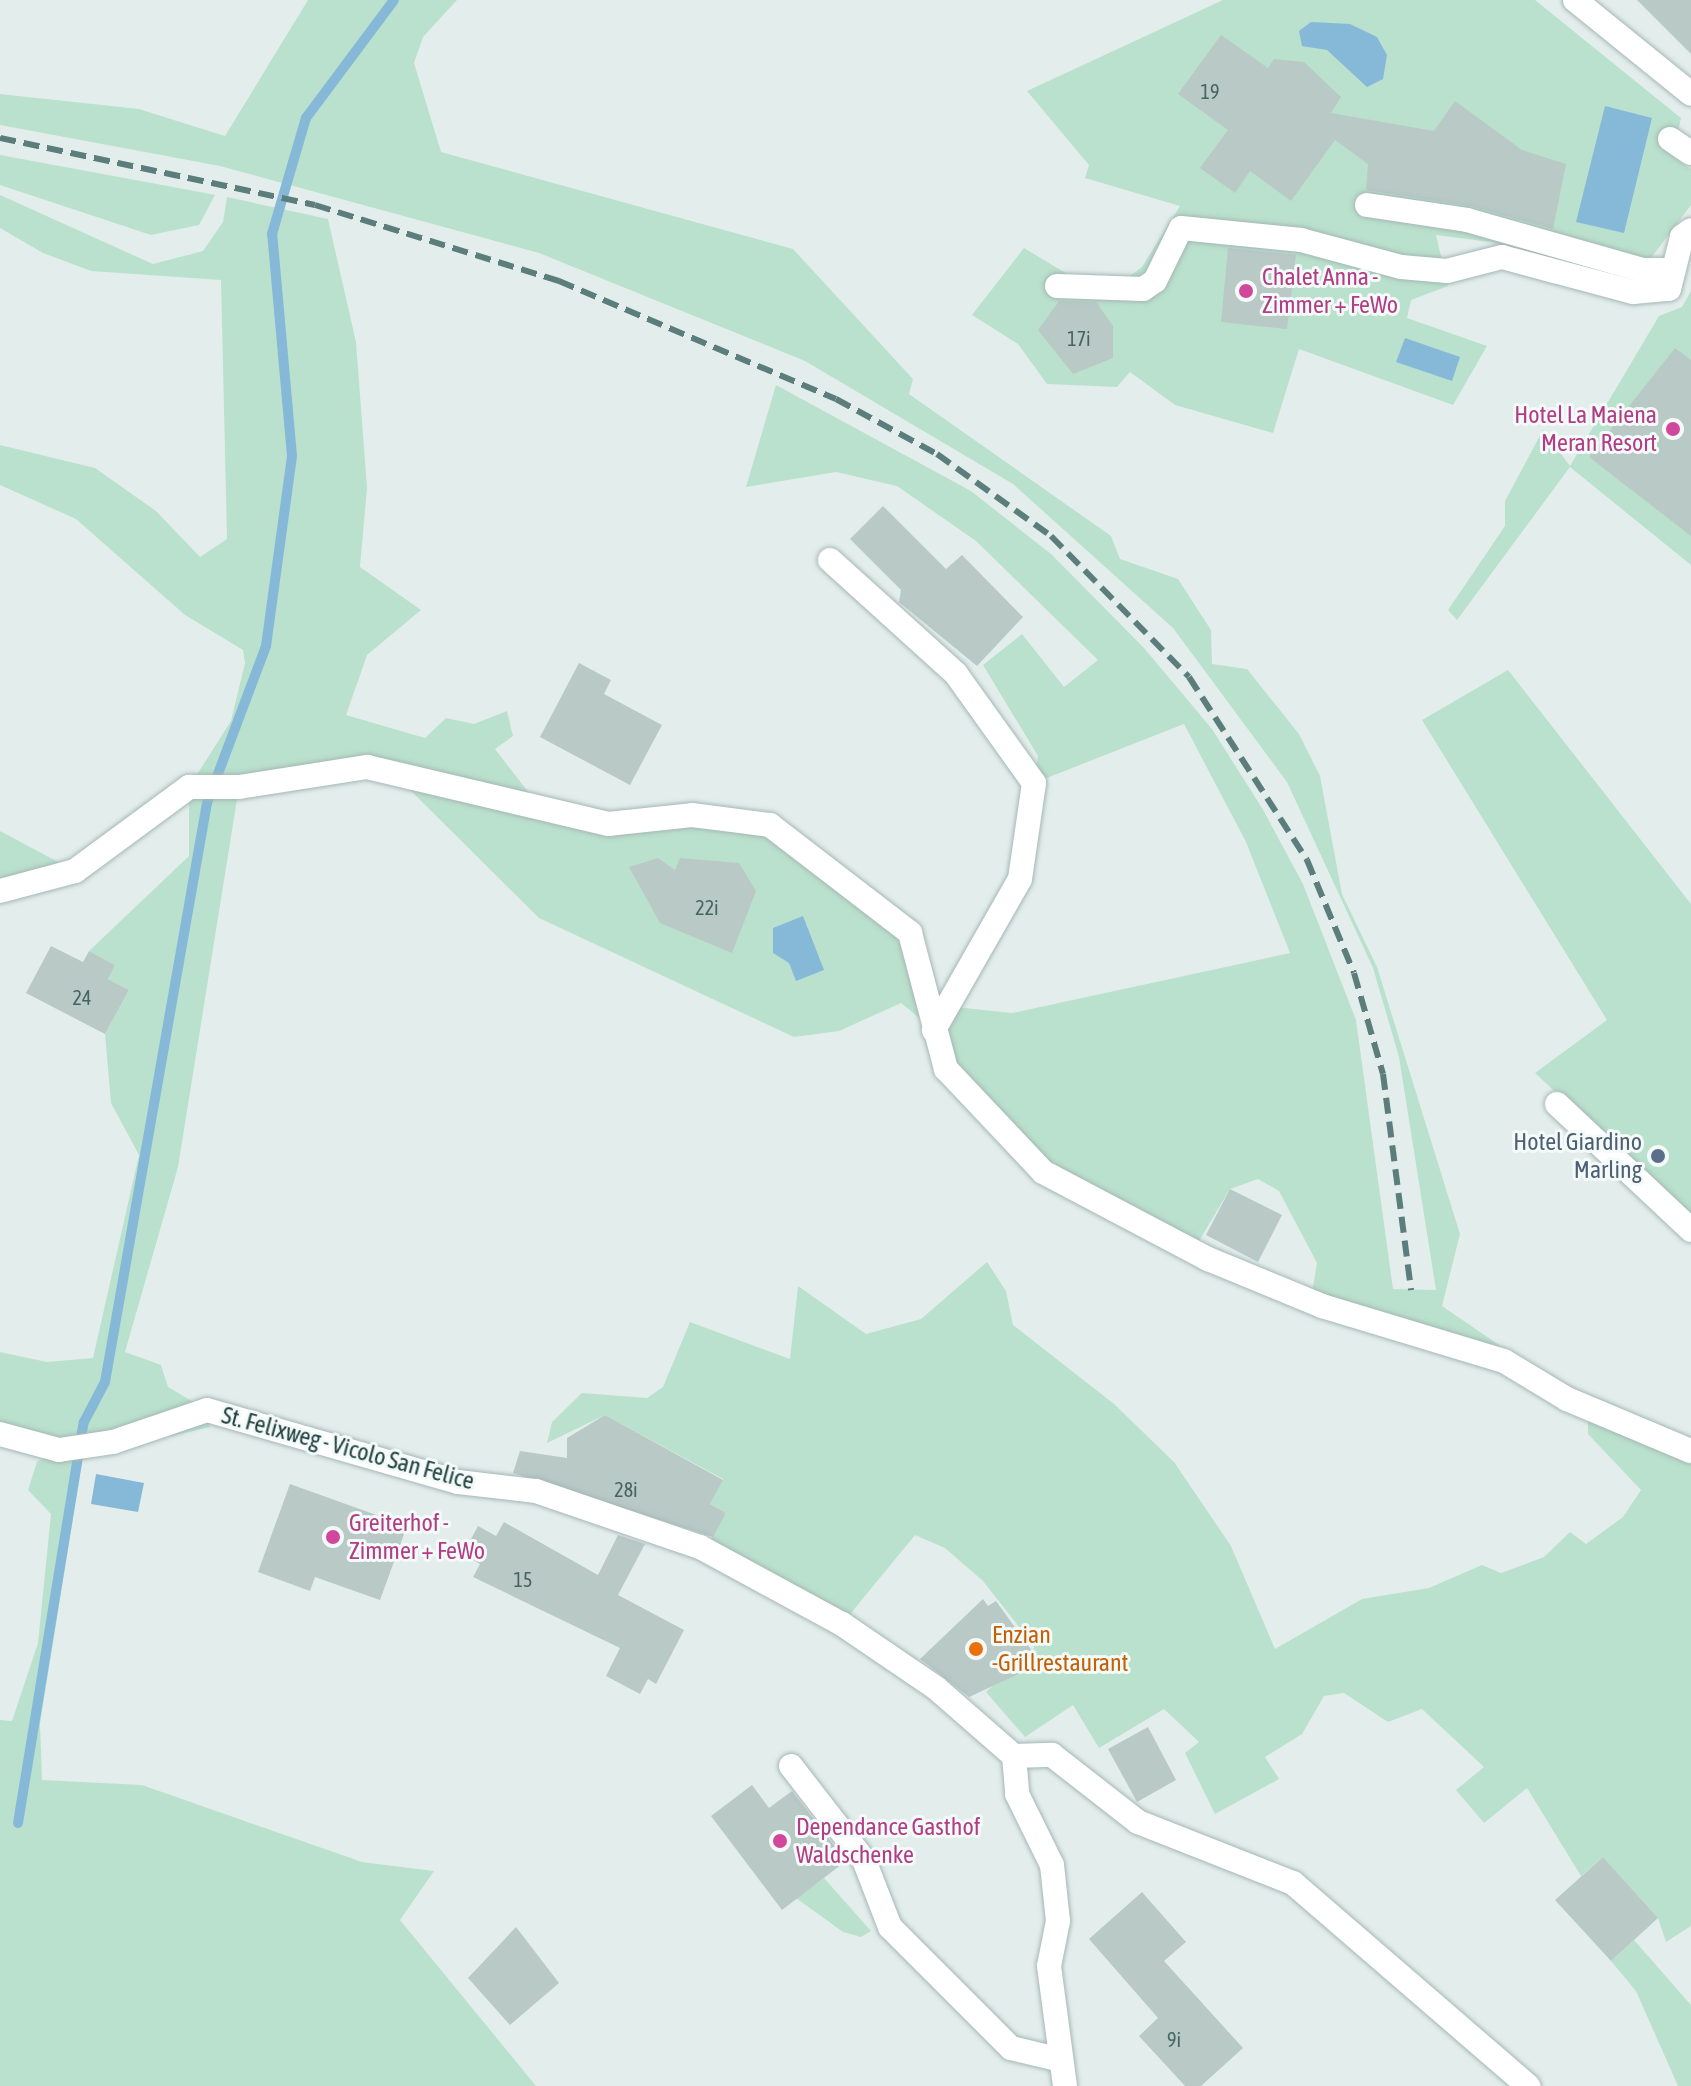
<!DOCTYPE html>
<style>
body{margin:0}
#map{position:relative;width:1691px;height:2086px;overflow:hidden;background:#e3eeec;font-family:"Asap Condensed",sans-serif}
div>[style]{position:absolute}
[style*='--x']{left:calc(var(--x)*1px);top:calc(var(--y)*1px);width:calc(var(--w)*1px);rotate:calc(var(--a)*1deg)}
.green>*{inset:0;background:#bae1cd}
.water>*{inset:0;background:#86b9d8}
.stream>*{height:10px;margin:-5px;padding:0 5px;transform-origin:5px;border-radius:5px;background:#86b9d8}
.building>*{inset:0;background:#b8c9c6}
.roads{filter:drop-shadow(0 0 2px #a5b7b5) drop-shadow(0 0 2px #a5b7b5)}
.minor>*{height:24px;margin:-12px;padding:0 12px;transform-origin:12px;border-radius:12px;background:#fff}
.rail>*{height:6px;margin-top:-3px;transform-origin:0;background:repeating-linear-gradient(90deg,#5b7d7b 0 16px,transparent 0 24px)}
.dots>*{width:22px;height:22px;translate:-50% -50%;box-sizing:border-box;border:4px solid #f4faf8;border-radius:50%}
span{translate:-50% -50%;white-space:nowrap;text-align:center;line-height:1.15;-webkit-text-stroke:6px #f4faf8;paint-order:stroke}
.number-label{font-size:20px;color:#466462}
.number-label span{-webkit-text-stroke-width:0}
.hotel-label{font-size:24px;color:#b23c85}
.left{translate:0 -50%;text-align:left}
.right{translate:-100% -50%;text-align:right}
.service-label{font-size:24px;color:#4e5e75}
.street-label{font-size:24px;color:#204240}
.food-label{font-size:24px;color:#c56008}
</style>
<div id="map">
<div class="green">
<div style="clip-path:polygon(308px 0,457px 0,423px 37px,414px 63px,441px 152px,793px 249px,913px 379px,909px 394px,1111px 536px,1120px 559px,1178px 579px,1211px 630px,1212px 664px,1247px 669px,1299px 734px,1320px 776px,1342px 894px,1377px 967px,1460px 1234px,1442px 1306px,1499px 1345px,1504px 1361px,1322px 1306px,1313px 1287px,1317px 1263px,1279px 1191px,1258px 1179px,1230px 1189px,1193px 1251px,1066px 1185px,955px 1081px,934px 1030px,901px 1003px,839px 1031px,794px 1037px,539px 918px,388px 768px,239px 787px,178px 1167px,125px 1352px,161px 1365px,168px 1387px,207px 1410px,210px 1427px,83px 1456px,40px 1724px,42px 1780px,142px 1785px,362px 1862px,434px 1871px,400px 1920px,536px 2086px,0 2086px,0 1720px,12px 1721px,38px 1643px,51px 1514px,28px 1490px,37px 1462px,58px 1450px,0 1434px,0 1352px,47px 1362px,93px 1358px,139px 1155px,111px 1103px,105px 1034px,129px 990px,108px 979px,115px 965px,89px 951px,189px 856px,189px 787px,231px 721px,245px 663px,243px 650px,185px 615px,76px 519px,0 485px,0 445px,95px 468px,156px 511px,200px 557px,227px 539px,221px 280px,91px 271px,43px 253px,0 228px,0 195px,153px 264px,203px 251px,223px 222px,227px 197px,328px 219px,356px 342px,367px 488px,360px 567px,421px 610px,367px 655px,346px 715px,425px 738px,446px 718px,474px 724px,507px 711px,513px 736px,495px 749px,542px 810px,737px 817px,901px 922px,927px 1004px,1012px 1013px,1290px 953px,1246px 842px,1184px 724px,1034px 783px,1038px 756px,983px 665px,1022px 634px,1064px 687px,1098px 660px,976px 541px,897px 486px,836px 472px,746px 487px,776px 385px,971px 491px,1051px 554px,1144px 648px,1212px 729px,1262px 808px,1303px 884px,1356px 1020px,1393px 1289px,1436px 1290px,1399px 1057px,1373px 968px,1287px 782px,1173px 628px,1013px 484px,805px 361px,539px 253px,220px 166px,0 125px,0 94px,139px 109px,225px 136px)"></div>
<div style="clip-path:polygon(1223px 0,1535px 0,1681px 118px,1673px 157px,1691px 169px,1691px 205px,1648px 262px,1436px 235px,1448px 286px,1411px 300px,1407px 318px,1487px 346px,1453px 405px,1299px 349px,1273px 433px,1175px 405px,1130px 372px,1117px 387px,1047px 384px,1018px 344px,972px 315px,1024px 248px,1069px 275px,1123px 281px,1142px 267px,1180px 206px,1085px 178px,1089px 165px,1027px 91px)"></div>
<div style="clip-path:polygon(0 155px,200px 192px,215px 195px,199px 225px,151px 235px,0 185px)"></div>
<div style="clip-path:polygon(1691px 291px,1691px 565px,1570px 467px,1457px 620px,1448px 610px,1505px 526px,1505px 501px,1543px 430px,1570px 466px,1659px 316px,1682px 307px)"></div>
<div style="clip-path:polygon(1508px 670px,1691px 904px,1691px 1218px,1535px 1073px,1607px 1020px,1422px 720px)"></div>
<div style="clip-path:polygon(0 831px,75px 871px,0 891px)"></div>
<div style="clip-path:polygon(987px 1262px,1006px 1291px,1013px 1325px,1114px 1404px,1174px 1462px,1231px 1546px,1275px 1649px,1362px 1599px,1429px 1588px,1482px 1565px,1501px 1573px,1544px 1557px,1570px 1532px,1586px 1544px,1623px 1517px,1641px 1490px,1588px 1434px,1588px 1408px,1691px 1451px,1691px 1926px,1666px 1942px,1658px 1918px,1603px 1857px,1581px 1876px,1527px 1788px,1484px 1823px,1456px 1790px,1484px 1767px,1422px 1709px,1388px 1722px,1344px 1693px,1324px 1696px,1302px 1734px,1265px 1757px,1279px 1779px,1215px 1814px,1185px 1753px,1199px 1742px,1164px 1709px,1099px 1748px,1073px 1705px,1025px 1737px,986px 1692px,1009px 1671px,1029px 1669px,1034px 1646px,983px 1581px,945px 1548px,915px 1535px,842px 1624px,705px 1549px,726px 1513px,710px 1504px,723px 1479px,605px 1415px,547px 1443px,552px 1422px,582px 1393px,647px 1398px,663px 1387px,690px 1322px,790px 1359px,798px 1286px,866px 1334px,921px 1319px)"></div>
<div style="clip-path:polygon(824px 1878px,871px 1931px,861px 1937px,843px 1932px,796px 1898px)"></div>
<div style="clip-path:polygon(1634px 1940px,1691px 2005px,1691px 2086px,1678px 2086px,1636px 1991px,1611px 1961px)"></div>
</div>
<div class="water">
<div style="clip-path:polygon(1311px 22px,1350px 24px,1377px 37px,1387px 55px,1383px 79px,1367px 87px,1327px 50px,1302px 46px,1299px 31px)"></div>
<div style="clip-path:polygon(1605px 106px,1652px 118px,1624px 233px,1576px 222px)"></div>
<div style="clip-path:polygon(1405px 338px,1460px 357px,1452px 381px,1396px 362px)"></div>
<div style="clip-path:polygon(803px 916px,824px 970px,796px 981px,789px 963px,773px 953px,773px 928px)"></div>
<div style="clip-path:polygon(96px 1474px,144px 1483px,138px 1512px,91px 1504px)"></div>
</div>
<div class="stream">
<div style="--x:18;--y:1823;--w:406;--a:-80.7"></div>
<div style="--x:84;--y:1422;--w:45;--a:-62.3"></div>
<div style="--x:105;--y:1382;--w:588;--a:-80.01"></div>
<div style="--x:207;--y:803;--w:168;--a:-69.4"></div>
<div style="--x:266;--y:646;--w:192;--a:-82.2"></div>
<div style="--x:292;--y:456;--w:223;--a:-95.1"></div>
<div style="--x:272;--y:234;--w:121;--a:-73.7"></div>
<div style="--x:306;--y:118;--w:147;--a:-53.3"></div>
</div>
<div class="building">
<div style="clip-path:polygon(1637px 0,1691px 0,1691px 54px)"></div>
<div style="clip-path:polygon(1221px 35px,1268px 68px,1274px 59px,1304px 62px,1341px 97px,1331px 113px,1434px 131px,1455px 101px,1522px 150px,1566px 164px,1553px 229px,1471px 206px,1366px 190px,1368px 164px,1335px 140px,1291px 201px,1250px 171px,1235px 193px,1200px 168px,1228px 130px,1178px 94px)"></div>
<div style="clip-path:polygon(1228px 248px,1296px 255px,1287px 329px,1221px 322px)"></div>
<div style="clip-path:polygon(1059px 301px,1096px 302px,1113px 326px,1113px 358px,1073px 374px,1038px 330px)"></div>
<div style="clip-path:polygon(1675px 348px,1691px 360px,1691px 536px,1589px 457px)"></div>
<div style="clip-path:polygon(883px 506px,946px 569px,962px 555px,1023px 617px,977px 666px,899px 602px,901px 590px,850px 539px)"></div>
<div style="clip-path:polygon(579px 663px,611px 680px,604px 694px,662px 725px,630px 785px,540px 737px)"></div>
<div style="clip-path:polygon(658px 858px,675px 870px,680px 858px,739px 863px,756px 891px,732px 953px,660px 923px,629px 867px)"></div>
<div style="clip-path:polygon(51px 946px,83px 962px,89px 951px,115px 965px,108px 979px,129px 990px,105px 1034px,26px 993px)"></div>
<div style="clip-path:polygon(1230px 1189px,1282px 1215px,1258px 1262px,1206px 1235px)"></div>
<div style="clip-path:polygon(605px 1415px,723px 1480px,710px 1504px,726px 1513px,713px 1537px,513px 1473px,520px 1451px,567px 1458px,567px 1438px)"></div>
<div style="clip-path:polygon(290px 1484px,407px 1526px,380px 1600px,315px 1577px,310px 1591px,258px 1572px)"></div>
<div style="clip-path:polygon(504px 1522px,598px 1575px,618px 1535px,645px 1544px,618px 1595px,684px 1630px,656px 1684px,648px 1679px,640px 1694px,606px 1676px,620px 1648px,473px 1577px,480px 1564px,463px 1554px,478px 1526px,496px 1536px)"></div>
<div style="clip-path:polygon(983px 1599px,988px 1606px,996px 1601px,1035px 1655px,1029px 1669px,969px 1697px,920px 1659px)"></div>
<div style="clip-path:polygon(1148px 1727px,1176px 1780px,1137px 1802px,1108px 1749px)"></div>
<div style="clip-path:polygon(752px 1785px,769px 1808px,792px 1791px,846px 1861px,782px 1910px,711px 1816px)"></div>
<div style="clip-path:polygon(1603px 1857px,1658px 1918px,1611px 1961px,1555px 1900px)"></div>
<div style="clip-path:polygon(1142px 1892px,1186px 1942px,1164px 1961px,1243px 2048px,1201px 2086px,1185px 2086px,1139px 2036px,1158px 2018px,1089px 1939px)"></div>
<div style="clip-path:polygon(516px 1927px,559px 1983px,510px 2025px,468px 1978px)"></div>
</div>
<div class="roads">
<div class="minor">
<div style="--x:1575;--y:0;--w:149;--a:39"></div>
<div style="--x:1670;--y:139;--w:25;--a:34"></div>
<div style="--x:1367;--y:205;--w:101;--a:8.5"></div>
<div style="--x:1467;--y:220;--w:182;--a:15.9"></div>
<div style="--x:1642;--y:270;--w:28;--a:0"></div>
<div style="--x:1057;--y:286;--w:86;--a:2"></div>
<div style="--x:1143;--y:289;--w:14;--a:-34"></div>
<div style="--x:1155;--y:281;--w:59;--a:-63.9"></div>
<div style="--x:1181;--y:228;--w:121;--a:5.7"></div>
<div style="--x:1301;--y:240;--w:104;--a:15.1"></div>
<div style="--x:1401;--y:267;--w:46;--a:5"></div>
<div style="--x:1447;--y:271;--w:57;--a:-14.3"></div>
<div style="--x:1502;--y:257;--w:136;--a:15"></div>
<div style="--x:1633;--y:292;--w:36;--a:-5"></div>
<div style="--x:1669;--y:289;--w:54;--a:-76"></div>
<div style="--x:1682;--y:237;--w:11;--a:-38"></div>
<div style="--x:830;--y:560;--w:170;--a:42.1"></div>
<div style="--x:956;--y:674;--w:134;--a:54.4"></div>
<div style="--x:1034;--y:783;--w:97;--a:98.3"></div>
<div style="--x:1020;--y:879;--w:174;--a:119.7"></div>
<div style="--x:0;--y:891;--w:78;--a:-14.9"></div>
<div style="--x:75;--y:871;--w:142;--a:-36.4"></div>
<div style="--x:189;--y:787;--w:50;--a:0"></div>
<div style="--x:239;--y:787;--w:130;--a:-8.9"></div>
<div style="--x:367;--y:767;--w:248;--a:13.3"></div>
<div style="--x:608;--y:824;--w:84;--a:-6.1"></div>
<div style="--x:692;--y:815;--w:79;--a:7.3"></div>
<div style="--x:770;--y:825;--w:177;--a:37.6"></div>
<div style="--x:910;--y:933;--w:141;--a:75.2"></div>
<div style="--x:946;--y:1069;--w:141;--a:46.7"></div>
<div style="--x:1043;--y:1172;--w:187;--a:27.8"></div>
<div style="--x:1208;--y:1259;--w:123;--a:22.4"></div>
<div style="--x:1322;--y:1306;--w:190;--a:16.8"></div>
<div style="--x:1504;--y:1361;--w:74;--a:31.1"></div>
<div style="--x:1567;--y:1399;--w:134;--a:22.8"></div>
<div style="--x:1557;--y:1104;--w:184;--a:43.2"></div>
<div style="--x:0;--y:1434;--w:61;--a:15.2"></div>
<div style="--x:59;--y:1450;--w:55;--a:-8.4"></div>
<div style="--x:113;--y:1442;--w:99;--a:-18.8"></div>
<div style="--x:207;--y:1410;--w:261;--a:16"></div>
<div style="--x:458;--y:1482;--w:79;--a:6.6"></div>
<div style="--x:536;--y:1491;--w:173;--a:18.9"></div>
<div style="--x:700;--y:1547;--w:162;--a:28.5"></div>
<div style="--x:842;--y:1624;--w:114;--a:34.2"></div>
<div style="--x:936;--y:1688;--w:103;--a:41.1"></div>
<div style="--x:1014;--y:1756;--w:38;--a:-2"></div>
<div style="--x:1052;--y:1755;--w:109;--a:37.9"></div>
<div style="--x:1138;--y:1822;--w:167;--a:21.5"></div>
<div style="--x:1293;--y:1883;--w:311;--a:40.8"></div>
<div style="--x:1014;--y:1756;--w:38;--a:85"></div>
<div style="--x:1017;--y:1794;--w:79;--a:63.8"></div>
<div style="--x:1052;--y:1865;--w:56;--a:83.9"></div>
<div style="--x:1058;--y:1921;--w:46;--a:101.3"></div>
<div style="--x:1049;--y:1966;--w:121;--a:82.4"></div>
<div style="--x:791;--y:1766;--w:119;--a:52.2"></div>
<div style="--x:864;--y:1860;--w:72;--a:68.8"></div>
<div style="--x:890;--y:1927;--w:171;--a:45"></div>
<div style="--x:1011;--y:2048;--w:51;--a:13.5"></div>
</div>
</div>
<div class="rail">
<div style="--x:0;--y:138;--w:322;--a:12"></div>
<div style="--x:315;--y:205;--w:256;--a:17.3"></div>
<div style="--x:559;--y:281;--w:301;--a:23.1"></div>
<div style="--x:836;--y:399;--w:115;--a:28.6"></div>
<div style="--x:937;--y:454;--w:140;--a:35.7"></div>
<div style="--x:1051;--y:536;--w:197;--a:45.6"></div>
<div style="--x:1189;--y:677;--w:218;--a:57.2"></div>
<div style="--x:1307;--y:860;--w:122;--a:67.4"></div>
<div style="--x:1354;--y:973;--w:105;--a:74"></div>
<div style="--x:1383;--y:1074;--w:218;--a:82.6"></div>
</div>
<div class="dots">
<div style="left:1246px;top:291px;background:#d1479c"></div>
<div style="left:1673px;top:429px;background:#d1479c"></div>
<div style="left:1658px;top:1156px;background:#5c6f8a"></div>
<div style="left:333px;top:1537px;background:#d1479c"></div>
<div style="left:976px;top:1649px;background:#e8710a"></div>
<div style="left:780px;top:1841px;background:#d1479c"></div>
</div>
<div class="number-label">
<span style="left:1210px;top:91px">19</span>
<span style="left:1079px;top:338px">17i</span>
<span style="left:707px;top:907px">22i</span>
<span style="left:82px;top:997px">24</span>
<span style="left:626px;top:1489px">28i</span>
<span style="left:523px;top:1579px">15</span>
<span style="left:1174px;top:2039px">9i</span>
</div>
<div class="hotel-label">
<span class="left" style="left:1262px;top:291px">Chalet Anna -<br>Zimmer + FeWo</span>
<span class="right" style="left:1657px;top:429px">Hotel La Maiena<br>Meran Resort</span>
<span class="left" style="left:349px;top:1537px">Greiterhof -<br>Zimmer + FeWo</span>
<span class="left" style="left:796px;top:1841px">Dependance Gasthof<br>Waldschenke</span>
</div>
<div class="service-label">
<span class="right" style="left:1642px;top:1156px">Hotel Giardino<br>Marling</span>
</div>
<div class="street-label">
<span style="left:348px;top:1448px;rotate:15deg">St. Felixweg - Vicolo San Felice</span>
</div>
<div class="food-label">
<span class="left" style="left:992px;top:1649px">Enzian<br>-Grillrestaurant</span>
</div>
</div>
